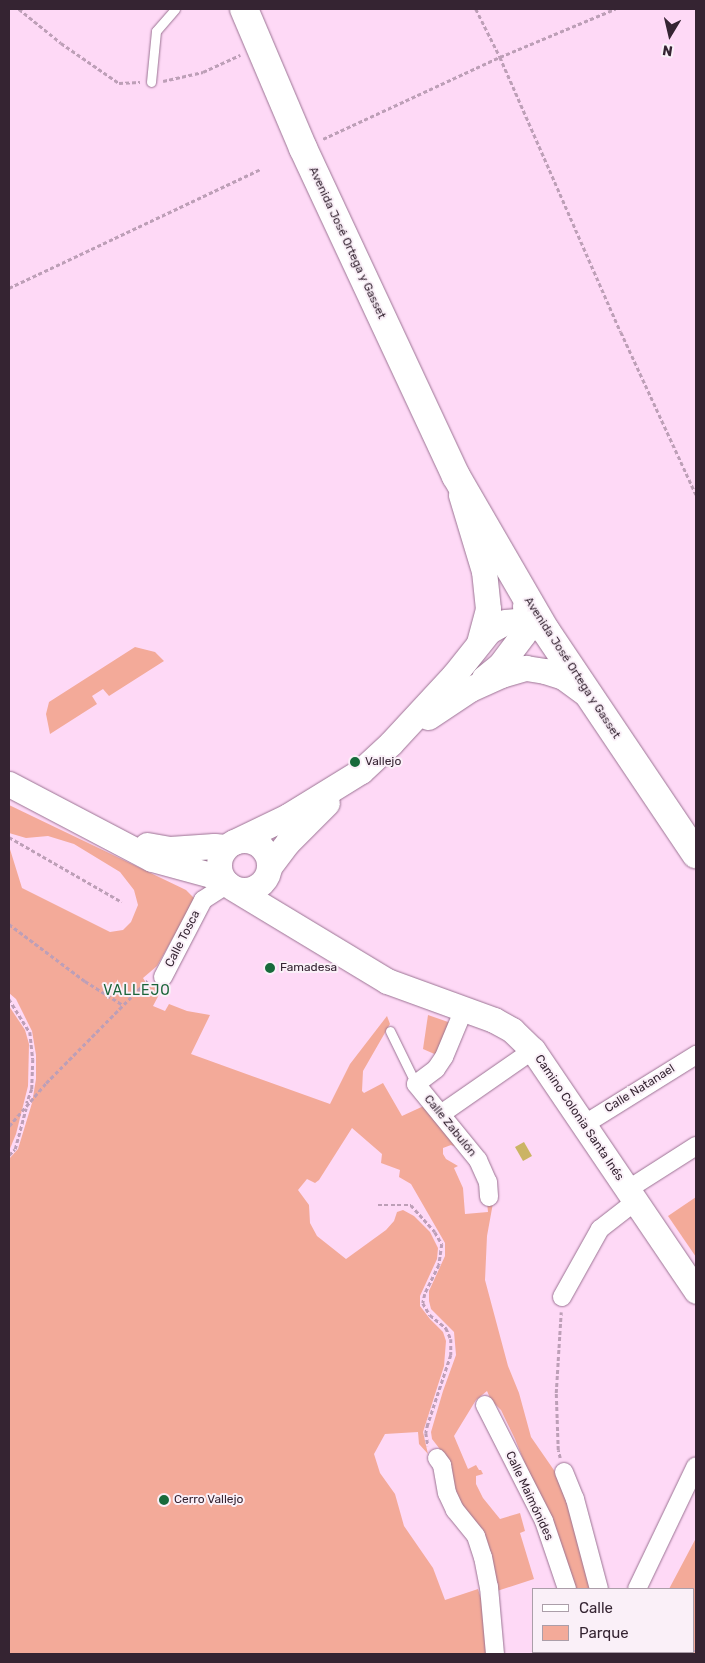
<!DOCTYPE html>
<meta charset="utf-8">
<style>
body{margin:0}
#map{position:relative;width:705px;height:1663px;overflow:hidden;background:#fed9f6;font-family:Rubik,sans-serif}
div>[style]{position:absolute}
[style*='--x']{left:calc(var(--x)*1px);top:calc(var(--y)*1px);width:calc(var(--w)*1px);rotate:calc(var(--a)*1deg)}
.green>*{inset:0;background:#f3aa99}
.water>*{inset:0;background:#cbb465}
.path>*{height:2.5px;margin-top:-1.25px;transform-origin:0;background:repeating-linear-gradient(90deg,#bd9fb7 0 4px,transparent 0 6.5px)}
.roads{filter:drop-shadow(0 0 1px #9b7393) drop-shadow(0 0 1px #9b7393)}
.lane>*{height:9px;margin:-4.5px;padding:0 4.5px;transform-origin:4.5px;border-radius:4.5px;background:#fff}
.street>*{height:18px;margin:-9px;padding:0 9px;transform-origin:9px;border-radius:9px;background:#fff}
.secondary>*{height:25px;margin:-12.5px;padding:0 12.5px;transform-origin:12.5px;border-radius:12.5px;background:#fff}
.secondary>.ring{margin:-12.5px;padding:0;box-sizing:content-box;background:none;border:25px solid #fff;border-radius:50%}
.primary>*{height:28px;margin:-14px;padding:0 14px;transform-origin:14px;border-radius:14px;background:#fff}
.dots>*{width:14px;height:14px;translate:-50% -50%;box-sizing:border-box;border:2px solid #faf0f8;border-radius:50%}
span{translate:-50% -50%;white-space:nowrap;text-align:center;line-height:1.15;-webkit-text-stroke:4px #faf0f8;paint-order:stroke}
.street-label{font-size:12px;color:#352432}
.poi-label{font-size:12px;color:#352432}
.left{translate:0 -50%;text-align:left}
.neighbourhood-label{font-size:14px;color:#1b6439;letter-spacing:1px}
.frame{position:absolute;inset:0;border:10px solid #352432;pointer-events:none}
.legend{position:absolute;left:532px;top:1588px;width:162px;height:65px;box-sizing:border-box;background:#faf0f8;border:1px solid #ab9ea9;margin:0;padding:6px 9px;list-style:none;font-size:15px;color:#352432}
.legend li{display:flex;align-items:center;gap:10px;height:25px}
.legend b{width:25px;border:1px solid #ab9ea9}
.north{position:absolute;left:645px;top:10px;width:50px;height:50px;-webkit-text-stroke:4px #faf0f8;paint-order:stroke;rotate:189deg;font-size:14px;font-weight:700;line-height:20px;text-align:center;color:#352432}
.north::after{content:'';display:block;margin:auto;width:18px;height:22px;background:#352432;clip-path:polygon(50% 0,100% 100%,50% 72%,0 100%)}
</style>
<div id="map">
<div class="green">
<div style="clip-path:polygon(135px 647px,155px 652px,164px 661px,109px 696px,103px 689px,92px 696px,97px 704px,50px 734px,46px 714px,49px 702px)"></div>
<div style="clip-path:polygon(9px 805px,186px 890px,195px 899px,157px 966px,143px 978px,148px 986px,163px 987px,153px 1006px,165px 1011px,169px 1004px,187px 1011px,210px 1015px,191px 1054px,330px 1104px,350px 1064px,387px 1016px,390px 1024px,363px 1071px,362px 1091px,364px 1093px,383px 1083px,402px 1116px,428px 1104px,459px 1148px,451px 1145px,443px 1148px,443px 1154px,446px 1159px,458px 1166px,454px 1168px,463px 1188px,465px 1214px,488px 1212px,487px 1202px,493px 1203px,487px 1236px,485px 1280px,508px 1366px,519px 1393px,531px 1437px,558px 1476px,575px 1512px,595px 1589px,575px 1589px,515px 1439px,501px 1410px,491px 1400px,487px 1391px,476px 1400px,454px 1436px,468px 1469px,476px 1465px,479px 1470px,481px 1470px,483px 1474px,476px 1476px,476px 1484px,483px 1498px,500px 1519px,520px 1513px,525px 1531px,520px 1533px,534px 1579px,494px 1592px,460px 1513px,447px 1464px,439px 1448px,432px 1439px,431px 1432px,443px 1391px,456px 1355px,454px 1332px,431px 1309px,429px 1301px,429px 1291px,445px 1256px,445px 1243px,411px 1184px,399px 1177px,400px 1170px,381px 1163px,382px 1154px,352px 1128px,319px 1180px,315px 1183px,307px 1179px,298px 1190px,309px 1205px,310px 1223px,317px 1236px,346px 1259px,386px 1230px,394px 1221px,397px 1212px,403px 1210px,414px 1216px,430px 1232px,438px 1248px,437px 1259px,420px 1296px,420px 1306px,430px 1319px,443px 1332px,446px 1341px,444px 1366px,423px 1432px,428px 1454px,419px 1444px,418px 1432px,385px 1434px,374px 1454px,380px 1473px,395px 1494px,404px 1526px,433px 1568px,445px 1600px,478px 1589px,485px 1611px,491px 1654px,9px 1654px,9px 1159px,18px 1149px,32px 1103px,36px 1079px,36px 1055px,32px 1031px,16px 999px,9px 993px,9px 846px,22px 888px,110px 932px,123px 930px,131px 922px,138px 905px,134px 890px,120px 872px,74px 844px,48px 836px,26px 838px,9px 833px)"></div>
<div style="clip-path:polygon(9px 1006px,25px 1030px,29px 1044px,28px 1086px,16px 1134px,9px 1151px)"></div>
<div style="clip-path:polygon(428px 1015px,451px 1023px,439px 1056px,423px 1049px)"></div>
<div style="clip-path:polygon(696px 1197px,696px 1257px,668px 1216px)"></div>
<div style="clip-path:polygon(696px 1538px,696px 1654px,642px 1654px,642px 1652px,694px 1652px,694px 1589px,669px 1589px)"></div>
</div>
<div class="water">
<div style="clip-path:polygon(524px 1142px,532px 1156px,523px 1161px,515px 1147px)"></div>
</div>
<div class="path">
<div style="--x:19;--y:9;--w:54;--a:39"></div>
<div style="--x:61;--y:43;--w:70;--a:34.6"></div>
<div style="--x:119;--y:83;--w:21;--a:-3"></div>
<div style="--x:476;--y:9;--w:54;--a:63.4"></div>
<div style="--x:500;--y:57;--w:300;--a:66.3"></div>
<div style="--x:621;--y:332;--w:179;--a:65.2"></div>
<div style="--x:163;--y:81;--w:41;--a:-12.7"></div>
<div style="--x:203;--y:72;--w:41;--a:-24.7"></div>
<div style="--x:323;--y:139;--w:195;--a:-24.9"></div>
<div style="--x:500;--y:57;--w:125;--a:-22.7"></div>
<div style="--x:9;--y:288;--w:279;--a:-25.3"></div>
<div style="--x:9;--y:837;--w:130;--a:29.9"></div>
<div style="--x:9;--y:924;--w:95;--a:36.9"></div>
<div style="--x:85;--y:981;--w:45;--a:32.3"></div>
<div style="--x:9;--y:999;--w:39;--a:58"></div>
<div style="--x:30;--y:1032;--w:27;--a:84"></div>
<div style="--x:33;--y:1059;--w:30;--a:92"></div>
<div style="--x:32;--y:1089;--w:15;--a:110"></div>
<div style="--x:9;--y:1126;--w:57;--a:-49.3"></div>
<div style="--x:46;--y:1083;--w:144;--a:-45.3"></div>
<div style="--x:9;--y:1155;--w:8;--a:-45"></div>
<div style="--x:15;--y:1149;--w:42;--a:-75"></div>
<div style="--x:378;--y:1205;--w:33;--a:0"></div>
<div style="--x:411;--y:1205;--w:36;--a:48"></div>
<div style="--x:435;--y:1232;--w:14;--a:60"></div>
<div style="--x:442;--y:1244;--w:21;--a:98"></div>
<div style="--x:439;--y:1265;--w:32;--a:116"></div>
<div style="--x:425;--y:1294;--w:9;--a:103"></div>
<div style="--x:423;--y:1303;--w:14;--a:60"></div>
<div style="--x:430;--y:1315;--w:21;--a:39"></div>
<div style="--x:446;--y:1328;--w:12;--a:66"></div>
<div style="--x:451;--y:1339;--w:16;--a:90"></div>
<div style="--x:451;--y:1355;--w:73;--a:108.4"></div>
<div style="--x:428;--y:1424;--w:9;--a:103"></div>
<div style="--x:426;--y:1433;--w:13;--a:81"></div>
<div style="--x:560;--y:1458;--w:8;--a:-104"></div>
<div style="--x:558;--y:1450;--w:57;--a:-92"></div>
<div style="--x:556;--y:1393;--w:81;--a:-86.5"></div>
<div style="--x:694;--y:1651;--w:2;--a:0"></div>
<div style="--x:687;--y:1654;--w:2;--a:-90"></div>
</div>
<div class="roads">
<div class="lane">
<div style="--x:151;--y:82;--w:51;--a:-84.4"></div>
<div style="--x:156;--y:31;--w:29;--a:-49"></div>
<div style="--x:390;--y:1031;--w:59;--a:63.9"></div>
</div>
<div class="street">
<div style="--x:163;--y:977;--w:87;--a:-62.5"></div>
<div style="--x:203;--y:900;--w:30;--a:-33"></div>
<div style="--x:464;--y:1009;--w:52;--a:112.6"></div>
<div style="--x:444;--y:1057;--w:14;--a:124"></div>
<div style="--x:436;--y:1069;--w:25;--a:143"></div>
<div style="--x:416;--y:1084;--w:98;--a:50.8"></div>
<div style="--x:478;--y:1160;--w:24;--a:66"></div>
<div style="--x:488;--y:1182;--w:15;--a:86"></div>
<div style="--x:441;--y:1114;--w:112;--a:-34.8"></div>
<div style="--x:585;--y:1124;--w:131;--a:-31.9"></div>
<div style="--x:627;--y:1190;--w:82;--a:-32.5"></div>
<div style="--x:562;--y:1297;--w:78;--a:-60.8"></div>
<div style="--x:600;--y:1229;--w:46;--a:-37.9"></div>
<div style="--x:485;--y:1405;--w:130;--a:63"></div>
<div style="--x:544;--y:1521;--w:72;--a:71.3"></div>
<div style="--x:437;--y:1458;--w:9;--a:54"></div>
<div style="--x:442;--y:1465;--w:28;--a:80"></div>
<div style="--x:447;--y:1493;--w:19;--a:65"></div>
<div style="--x:455;--y:1510;--w:33;--a:51"></div>
<div style="--x:476;--y:1536;--w:22;--a:72"></div>
<div style="--x:483;--y:1557;--w:31;--a:79"></div>
<div style="--x:489;--y:1587;--w:67;--a:84.9"></div>
<div style="--x:564;--y:1472;--w:29;--a:68"></div>
<div style="--x:575;--y:1499;--w:93;--a:75.1"></div>
<div style="--x:637;--y:1589;--w:136;--a:-64.4"></div>
<div style="--x:595;--y:1652;--w:2;--a:63"></div>
</div>
<div class="secondary">
<div style="--x:461;--y:495;--w:79;--a:73.2"></div>
<div style="--x:484;--y:571;--w:38;--a:84"></div>
<div style="--x:488;--y:609;--w:35;--a:105"></div>
<div style="--x:484;--y:678;--w:21;--a:-39"></div>
<div style="--x:500;--y:665;--w:39;--a:-53"></div>
<div style="--x:523;--y:634;--w:14;--a:-78"></div>
<div style="--x:526;--y:620;--w:14;--a:-94"></div>
<div style="--x:428;--y:717;--w:50;--a:-33.7"></div>
<div style="--x:470;--y:689;--w:34;--a:-24"></div>
<div style="--x:501;--y:675;--w:26;--a:-16"></div>
<div style="--x:526;--y:668;--w:19;--a:9"></div>
<div style="--x:545;--y:671;--w:19;--a:18"></div>
<div style="--x:563;--y:677;--w:32;--a:36"></div>
<div style="--x:9;--y:784;--w:161;--a:27.7"></div>
<div style="--x:152;--y:859;--w:61;--a:15.2"></div>
<div style="--x:211;--y:875;--w:19;--a:28"></div>
<div class="ring" style="left:219px;top:840px;width:25px;height:25px"></div>
<div style="--x:234;--y:842;--w:60;--a:-25.7"></div>
<div style="--x:288;--y:816;--w:86;--a:-31.7"></div>
<div style="--x:361;--y:771;--w:41;--a:-43"></div>
<div style="--x:391;--y:743;--w:93;--a:-47.2"></div>
<div style="--x:454;--y:675;--w:56;--a:-51.5"></div>
<div style="--x:489;--y:631;--w:18;--a:-29"></div>
<div style="--x:505;--y:622;--w:21;--a:-5"></div>
<div style="--x:526;--y:620;--w:23;--a:29"></div>
<div style="--x:147;--y:845;--w:23;--a:10"></div>
<div style="--x:170;--y:849;--w:44;--a:-3.9"></div>
<div style="--x:214;--y:846;--w:12;--a:5"></div>
<div style="--x:269;--y:867;--w:31;--a:-53"></div>
<div style="--x:288;--y:842;--w:55;--a:-45"></div>
<div style="--x:233;--y:888;--w:180;--a:31.1"></div>
<div style="--x:387;--y:981;--w:114;--a:20"></div>
<div style="--x:494;--y:1020;--w:21;--a:29"></div>
<div style="--x:512;--y:1030;--w:29;--a:44"></div>
<div style="--x:533;--y:1050;--w:291;--a:55.9"></div>
</div>
<div class="primary">
<div style="--x:244;--y:9;--w:151;--a:67"></div>
<div style="--x:303;--y:148;--w:362;--a:65"></div>
<div style="--x:456;--y:476;--w:179;--a:59.9"></div>
<div style="--x:546;--y:631;--w:269;--a:56.1"></div>
</div>
</div>
<div class="dots">
<div style="left:355px;top:762px;background:#176a3b"></div>
<div style="left:270px;top:968px;background:#176a3b"></div>
<div style="left:164px;top:1500px;background:#176a3b"></div>
</div>
<div class="street-label">
<span style="left:347px;top:243px;rotate:65deg">Avenida José Ortega y Gasset</span>
<span style="left:572px;top:668px;rotate:57deg">Avenida José Ortega y Gasset</span>
<span style="left:183px;top:939px;rotate:-63deg">Calle Tosca</span>
<span style="left:640px;top:1089px;rotate:-32deg">Calle Natanael</span>
<span style="left:579px;top:1118px;rotate:56deg">Camino Colonia Santa Inés</span>
<span style="left:450px;top:1126px;rotate:51deg">Calle Zabulón</span>
<span style="left:529px;top:1496px;rotate:65deg">Calle Maimónides</span>
</div>
<div class="poi-label">
<span class="left" style="left:365px;top:762px">Vallejo</span>
<span class="left" style="left:280px;top:968px">Famadesa</span>
<span class="left" style="left:174px;top:1500px">Cerro Vallejo</span>
</div>
<div class="neighbourhood-label">
<span style="left:137px;top:991px">VALLEJO</span>
</div>
<div class="frame"></div>
<ul class="legend">
<li><b style="height:6px;background:#fff"></b>Calle</li>
<li><b style="height:14px;background:#f3aa99"></b>Parque</li>
</ul>
<div class="north">N</div>
</div>
